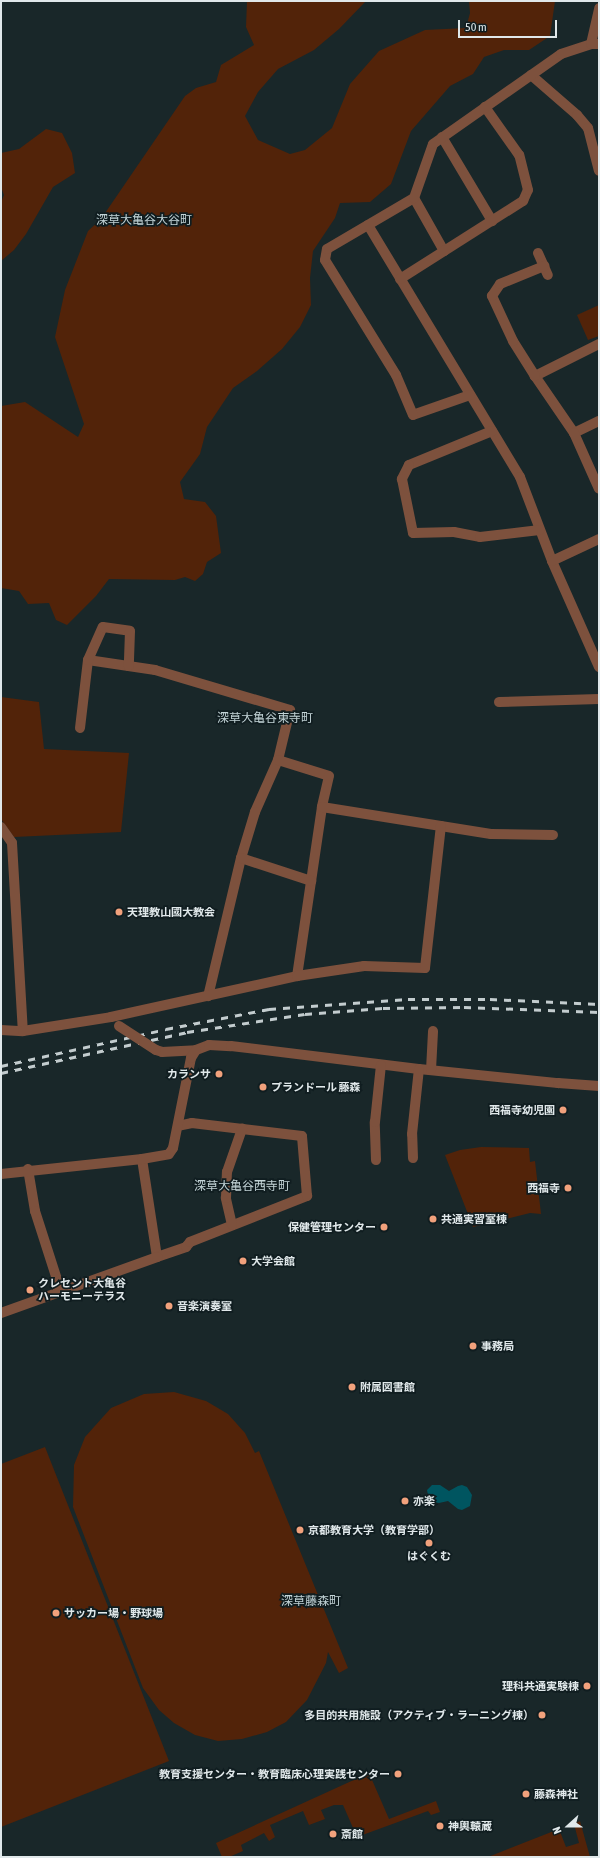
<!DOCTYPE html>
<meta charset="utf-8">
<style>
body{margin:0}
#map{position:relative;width:600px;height:1858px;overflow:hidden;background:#192729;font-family:"Asap Condensed","Noto Sans JP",sans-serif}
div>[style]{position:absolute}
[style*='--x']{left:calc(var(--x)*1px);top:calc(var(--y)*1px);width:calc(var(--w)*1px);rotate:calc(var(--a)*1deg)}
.green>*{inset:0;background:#522309}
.water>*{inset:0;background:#005560}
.minor>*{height:10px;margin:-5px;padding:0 5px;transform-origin:5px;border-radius:5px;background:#7d513d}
.rail>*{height:3px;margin-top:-1.5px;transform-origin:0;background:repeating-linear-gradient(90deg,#c3ccce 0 7px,transparent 0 14px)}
.minor-bridge>*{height:10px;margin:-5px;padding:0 5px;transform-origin:5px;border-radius:5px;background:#7d513d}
.dots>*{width:11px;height:11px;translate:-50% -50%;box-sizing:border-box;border:2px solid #101d20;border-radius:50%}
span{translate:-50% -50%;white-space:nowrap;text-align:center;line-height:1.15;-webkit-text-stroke:3.5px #101d20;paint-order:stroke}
.poi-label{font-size:11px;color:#e0e8ea;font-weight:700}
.left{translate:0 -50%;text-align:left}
.right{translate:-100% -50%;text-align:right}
.neighbourhood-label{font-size:12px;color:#c3d4d7}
.frame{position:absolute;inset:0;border:2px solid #e0e8ea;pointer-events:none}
.north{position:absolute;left:548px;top:1806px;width:40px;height:40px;-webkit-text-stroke:3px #101d20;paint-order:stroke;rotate:249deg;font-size:11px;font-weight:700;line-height:16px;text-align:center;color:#e0e8ea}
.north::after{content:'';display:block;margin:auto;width:14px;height:18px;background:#e0e8ea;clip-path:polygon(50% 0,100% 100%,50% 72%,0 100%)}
.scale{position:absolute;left:458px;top:20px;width:99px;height:18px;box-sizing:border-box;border:2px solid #e0e8ea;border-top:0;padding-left:5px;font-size:12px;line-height:14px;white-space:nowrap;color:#e0e8ea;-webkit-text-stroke:3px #101d20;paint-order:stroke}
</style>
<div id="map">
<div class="green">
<div style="clip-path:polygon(247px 1px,366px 1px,339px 29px,314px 50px,278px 69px,258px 92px,245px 116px,258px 140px,290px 154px,305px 150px,332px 128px,350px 84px,379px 51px,425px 30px,466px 28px,470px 13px,469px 1px,555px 1px,550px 36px,529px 50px,504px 50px,484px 57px,473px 74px,450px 86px,411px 131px,391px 184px,370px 202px,340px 203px,335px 218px,313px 251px,310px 278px,311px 305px,300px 327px,282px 349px,257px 371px,233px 388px,207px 427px,200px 454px,180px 482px,184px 499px,205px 502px,216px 516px,221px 553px,207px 562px,203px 574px,195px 581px,185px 577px,175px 580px,109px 579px,96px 596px,67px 625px,56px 620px,49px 603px,28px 604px,19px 591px,1px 588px,1px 406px,25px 402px,78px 437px,84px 424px,55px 337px,65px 290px,88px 231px,101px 219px,185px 96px,196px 88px,216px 82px,221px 65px,254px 45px,246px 27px)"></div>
<div style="clip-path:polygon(46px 129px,62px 133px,72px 153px,75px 173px,53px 187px,26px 234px,14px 250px,1px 261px,1px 202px,4px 195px,1px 187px,1px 153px,19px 149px)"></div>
<div style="clip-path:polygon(599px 305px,599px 336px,588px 340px,577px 315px)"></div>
<div style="clip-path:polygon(1px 697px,39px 702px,44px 749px,129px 753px,121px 832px,14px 837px,1px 819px)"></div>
<div style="clip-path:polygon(481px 1147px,529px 1148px,530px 1162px,535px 1161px,541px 1214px,530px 1213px,473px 1227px,445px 1155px,460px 1150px)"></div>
<div style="clip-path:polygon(174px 1392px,206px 1401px,228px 1414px,245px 1433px,255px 1453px,259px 1451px,348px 1668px,339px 1673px,328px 1652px,326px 1663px,307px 1700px,286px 1722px,267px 1732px,242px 1739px,218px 1741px,195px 1735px,174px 1723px,159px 1710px,143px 1688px,73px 1507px,74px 1465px,85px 1437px,111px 1408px,144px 1394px)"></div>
<div style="clip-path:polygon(45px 1447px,169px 1761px,1px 1827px,1px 1464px)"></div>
<div style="clip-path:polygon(369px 1773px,389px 1819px,436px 1801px,440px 1812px,431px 1815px,428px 1811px,357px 1837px,343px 1805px,334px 1805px,321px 1810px,325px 1819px,309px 1825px,303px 1811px,270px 1825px,275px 1837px,269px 1841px,264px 1833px,241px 1845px,243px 1851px,229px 1857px,222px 1857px,216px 1843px)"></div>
<div style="clip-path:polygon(580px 1821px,590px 1857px,488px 1857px,559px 1829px,566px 1847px,579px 1843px,574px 1824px)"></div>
</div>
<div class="water">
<div style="clip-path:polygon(432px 1485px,440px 1485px,449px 1491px,458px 1486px,462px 1485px,467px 1487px,472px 1495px,470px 1506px,462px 1510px,458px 1509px,448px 1501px,439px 1503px,429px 1501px,427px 1490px)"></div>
</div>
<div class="minor">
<div style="--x:591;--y:44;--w:37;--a:-77"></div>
<div style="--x:531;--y:75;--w:61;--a:41"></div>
<div style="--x:577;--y:115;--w:17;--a:50"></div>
<div style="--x:588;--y:128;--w:44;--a:75.7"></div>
<div style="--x:442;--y:137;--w:98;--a:59.2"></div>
<div style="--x:414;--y:198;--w:61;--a:60.5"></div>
<div style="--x:368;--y:225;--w:294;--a:58.9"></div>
<div style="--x:520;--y:477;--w:90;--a:69.1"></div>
<div style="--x:552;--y:561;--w:116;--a:66.1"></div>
<div style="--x:538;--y:253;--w:24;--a:66"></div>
<div style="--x:400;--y:279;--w:146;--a:-32.4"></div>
<div style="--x:523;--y:201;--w:12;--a:-66"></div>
<div style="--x:528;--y:190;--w:36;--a:-104"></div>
<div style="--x:519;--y:155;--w:59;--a:-125.3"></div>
<div style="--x:599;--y:344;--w:72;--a:153.4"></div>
<div style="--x:535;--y:376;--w:69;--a:55.6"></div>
<div style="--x:574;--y:433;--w:28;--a:-26"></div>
<div style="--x:535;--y:376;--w:41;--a:-122.2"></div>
<div style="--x:513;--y:341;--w:50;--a:-115"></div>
<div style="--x:492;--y:296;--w:14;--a:-56"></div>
<div style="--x:500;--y:284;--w:48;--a:-22.2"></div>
<div style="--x:470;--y:395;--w:60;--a:160.7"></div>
<div style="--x:413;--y:415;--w:43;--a:-113"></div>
<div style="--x:396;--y:375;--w:135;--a:-121.7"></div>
<div style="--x:325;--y:260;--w:11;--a:-80"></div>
<div style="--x:327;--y:249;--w:101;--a:-30.4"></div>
<div style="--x:414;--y:198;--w:57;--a:-70.6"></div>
<div style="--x:433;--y:144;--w:156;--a:-35.1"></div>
<div style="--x:561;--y:54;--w:32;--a:-18"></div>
<div style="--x:591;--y:44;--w:8;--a:0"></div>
<div style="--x:492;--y:431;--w:90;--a:157.7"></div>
<div style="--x:409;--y:465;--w:16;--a:117"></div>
<div style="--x:402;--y:479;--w:55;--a:78.5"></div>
<div style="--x:413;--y:533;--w:41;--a:-1.4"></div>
<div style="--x:454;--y:532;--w:26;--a:11"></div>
<div style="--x:480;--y:537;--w:60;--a:-6.7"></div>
<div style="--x:574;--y:433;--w:61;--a:65.9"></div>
<div style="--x:552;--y:561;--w:52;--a:-25.1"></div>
<div style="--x:88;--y:660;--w:68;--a:8.5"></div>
<div style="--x:155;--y:670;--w:141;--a:16.5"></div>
<div style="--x:290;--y:710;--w:51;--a:103.5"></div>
<div style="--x:278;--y:760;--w:57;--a:113.9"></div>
<div style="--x:255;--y:812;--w:48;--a:106.9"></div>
<div style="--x:241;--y:858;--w:142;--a:103.4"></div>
<div style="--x:499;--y:702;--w:100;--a:-1.7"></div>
<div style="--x:80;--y:728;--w:68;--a:-83.3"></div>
<div style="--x:88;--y:660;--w:36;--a:-66"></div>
<div style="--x:103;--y:627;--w:27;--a:8"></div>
<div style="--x:130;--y:631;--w:35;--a:92"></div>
<div style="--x:278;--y:760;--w:53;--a:17.4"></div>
<div style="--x:329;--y:776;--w:32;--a:103"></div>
<div style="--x:322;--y:807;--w:171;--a:98.4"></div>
<div style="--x:322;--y:807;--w:171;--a:9.1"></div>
<div style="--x:491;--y:834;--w:62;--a:0.9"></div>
<div style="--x:1;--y:827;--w:19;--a:55"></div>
<div style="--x:12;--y:843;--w:188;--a:86.7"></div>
<div style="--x:241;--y:858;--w:74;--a:18.2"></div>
<div style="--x:1;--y:1030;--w:22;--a:3"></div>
<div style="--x:23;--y:1031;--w:89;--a:-9"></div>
<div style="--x:111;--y:1017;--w:190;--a:-12.4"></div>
<div style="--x:297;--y:976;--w:68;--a:-8.5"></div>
<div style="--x:364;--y:966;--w:61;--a:1.9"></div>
<div style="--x:425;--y:968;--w:143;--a:-83.6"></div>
<div style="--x:156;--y:1050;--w:6;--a:18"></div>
<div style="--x:162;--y:1052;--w:34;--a:-3"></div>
<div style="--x:196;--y:1050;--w:14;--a:-21"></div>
<div style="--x:209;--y:1045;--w:22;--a:3"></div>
<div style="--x:231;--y:1046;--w:189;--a:7"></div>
<div style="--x:419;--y:1069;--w:140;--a:5.8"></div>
<div style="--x:558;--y:1083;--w:41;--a:4.2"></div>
<div style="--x:431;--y:1070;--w:39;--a:-87"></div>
<div style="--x:413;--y:1158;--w:24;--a:-92"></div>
<div style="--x:412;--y:1134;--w:65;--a:-83.9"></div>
<div style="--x:142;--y:1159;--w:99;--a:81.3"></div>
<div style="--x:157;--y:1257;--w:31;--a:-19"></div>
<div style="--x:186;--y:1247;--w:6;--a:-51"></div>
<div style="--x:190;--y:1242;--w:126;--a:-21.5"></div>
<div style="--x:307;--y:1196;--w:60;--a:-94.8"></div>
<div style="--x:302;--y:1136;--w:111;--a:-173.3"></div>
<div style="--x:192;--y:1123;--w:14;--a:168"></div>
<div style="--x:376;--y:1160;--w:38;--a:-92"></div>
<div style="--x:375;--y:1122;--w:57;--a:-84"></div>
<div style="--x:28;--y:1169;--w:43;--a:80.5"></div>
<div style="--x:35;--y:1211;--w:85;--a:72.2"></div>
<div style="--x:1;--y:1174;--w:142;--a:-6.1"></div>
<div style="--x:142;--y:1159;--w:27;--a:-10"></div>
<div style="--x:169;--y:1154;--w:7;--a:-56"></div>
<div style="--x:173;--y:1148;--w:92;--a:-78.7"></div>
<div style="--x:191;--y:1058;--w:9;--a:-58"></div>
<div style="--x:232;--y:1225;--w:28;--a:-103"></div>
<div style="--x:226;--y:1198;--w:26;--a:-88"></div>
<div style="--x:227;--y:1172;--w:46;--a:-70.8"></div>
<div style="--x:1;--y:1313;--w:166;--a:-19.7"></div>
</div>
<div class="rail">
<div style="--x:1;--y:1066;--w:169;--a:-12.6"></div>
<div style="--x:166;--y:1029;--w:105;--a:-11"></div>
<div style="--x:269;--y:1009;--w:139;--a:-4.1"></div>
<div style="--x:408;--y:999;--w:82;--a:0"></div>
<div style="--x:490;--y:999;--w:109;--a:2.6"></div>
<div style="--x:1;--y:1073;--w:190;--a:-12.4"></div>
<div style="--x:187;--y:1032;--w:119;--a:-8.7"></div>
<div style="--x:305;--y:1014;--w:78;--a:-4.4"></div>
<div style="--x:383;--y:1008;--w:81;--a:-0.7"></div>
<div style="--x:464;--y:1007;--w:135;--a:2.1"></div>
</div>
<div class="minor-bridge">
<div style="--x:119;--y:1026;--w:44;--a:33"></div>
</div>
<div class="dots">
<div style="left:119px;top:912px;background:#f1a17c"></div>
<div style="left:219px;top:1074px;background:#f1a17c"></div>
<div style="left:263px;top:1087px;background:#f1a17c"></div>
<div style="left:563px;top:1110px;background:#f1a17c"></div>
<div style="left:568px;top:1188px;background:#f1a17c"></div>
<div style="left:433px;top:1219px;background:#f1a17c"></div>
<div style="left:384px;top:1227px;background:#f1a17c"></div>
<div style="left:243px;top:1261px;background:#f1a17c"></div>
<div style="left:30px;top:1290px;background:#f1a17c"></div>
<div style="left:169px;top:1306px;background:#f1a17c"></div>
<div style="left:473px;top:1346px;background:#f1a17c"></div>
<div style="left:352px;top:1387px;background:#f1a17c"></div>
<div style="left:405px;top:1501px;background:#f1a17c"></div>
<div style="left:300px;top:1530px;background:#f1a17c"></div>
<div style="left:429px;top:1543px;background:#f1a17c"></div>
<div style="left:56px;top:1613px;background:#f1a17c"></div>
<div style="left:587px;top:1686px;background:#f1a17c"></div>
<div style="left:542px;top:1715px;background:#f1a17c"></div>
<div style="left:398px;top:1774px;background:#f1a17c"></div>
<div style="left:526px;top:1794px;background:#f1a17c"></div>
<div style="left:440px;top:1826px;background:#f1a17c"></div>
<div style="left:333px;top:1834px;background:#f1a17c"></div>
</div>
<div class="poi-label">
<span class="left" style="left:127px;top:912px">天理教山國大教会</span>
<span class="right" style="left:211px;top:1074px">カランサ</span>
<span class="left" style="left:271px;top:1087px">プランドール 藤森</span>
<span class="right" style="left:555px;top:1110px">西福寺幼児園</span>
<span class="right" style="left:560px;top:1188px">西福寺</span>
<span class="left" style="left:441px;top:1219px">共通実習室棟</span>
<span class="right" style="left:376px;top:1227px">保健管理センター</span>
<span class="left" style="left:251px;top:1261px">大学会館</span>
<span class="left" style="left:38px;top:1290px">クレセント大亀谷<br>ハーモニーテラス</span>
<span class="left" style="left:177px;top:1306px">音楽演奏室</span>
<span class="left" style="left:481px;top:1346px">事務局</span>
<span class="left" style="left:360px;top:1387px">附属図書館</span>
<span class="left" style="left:413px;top:1501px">亦楽</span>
<span class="left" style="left:308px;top:1530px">京都教育大学（教育学部）</span>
<span style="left:429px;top:1556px">はぐくむ</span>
<span class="left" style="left:64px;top:1613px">サッカー場・野球場</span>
<span class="right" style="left:579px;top:1686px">理科共通実験棟</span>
<span class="right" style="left:534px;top:1715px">多目的共用施設（アクティブ・ラーニング棟）</span>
<span class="right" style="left:390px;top:1774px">教育支援センター・教育臨床心理実践センター</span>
<span class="left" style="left:534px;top:1794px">藤森神社</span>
<span class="left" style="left:448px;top:1826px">神輿轅蔵</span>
<span class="left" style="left:341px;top:1834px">斎館</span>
</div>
<div class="neighbourhood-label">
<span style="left:144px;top:221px">深草大亀谷大谷町</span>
<span style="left:265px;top:719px">深草大亀谷東寺町</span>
<span style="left:242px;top:1187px">深草大亀谷西寺町</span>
<span style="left:311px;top:1602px">深草藤森町</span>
</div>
<div class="frame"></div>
<div class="north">N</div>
<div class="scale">50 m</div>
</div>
